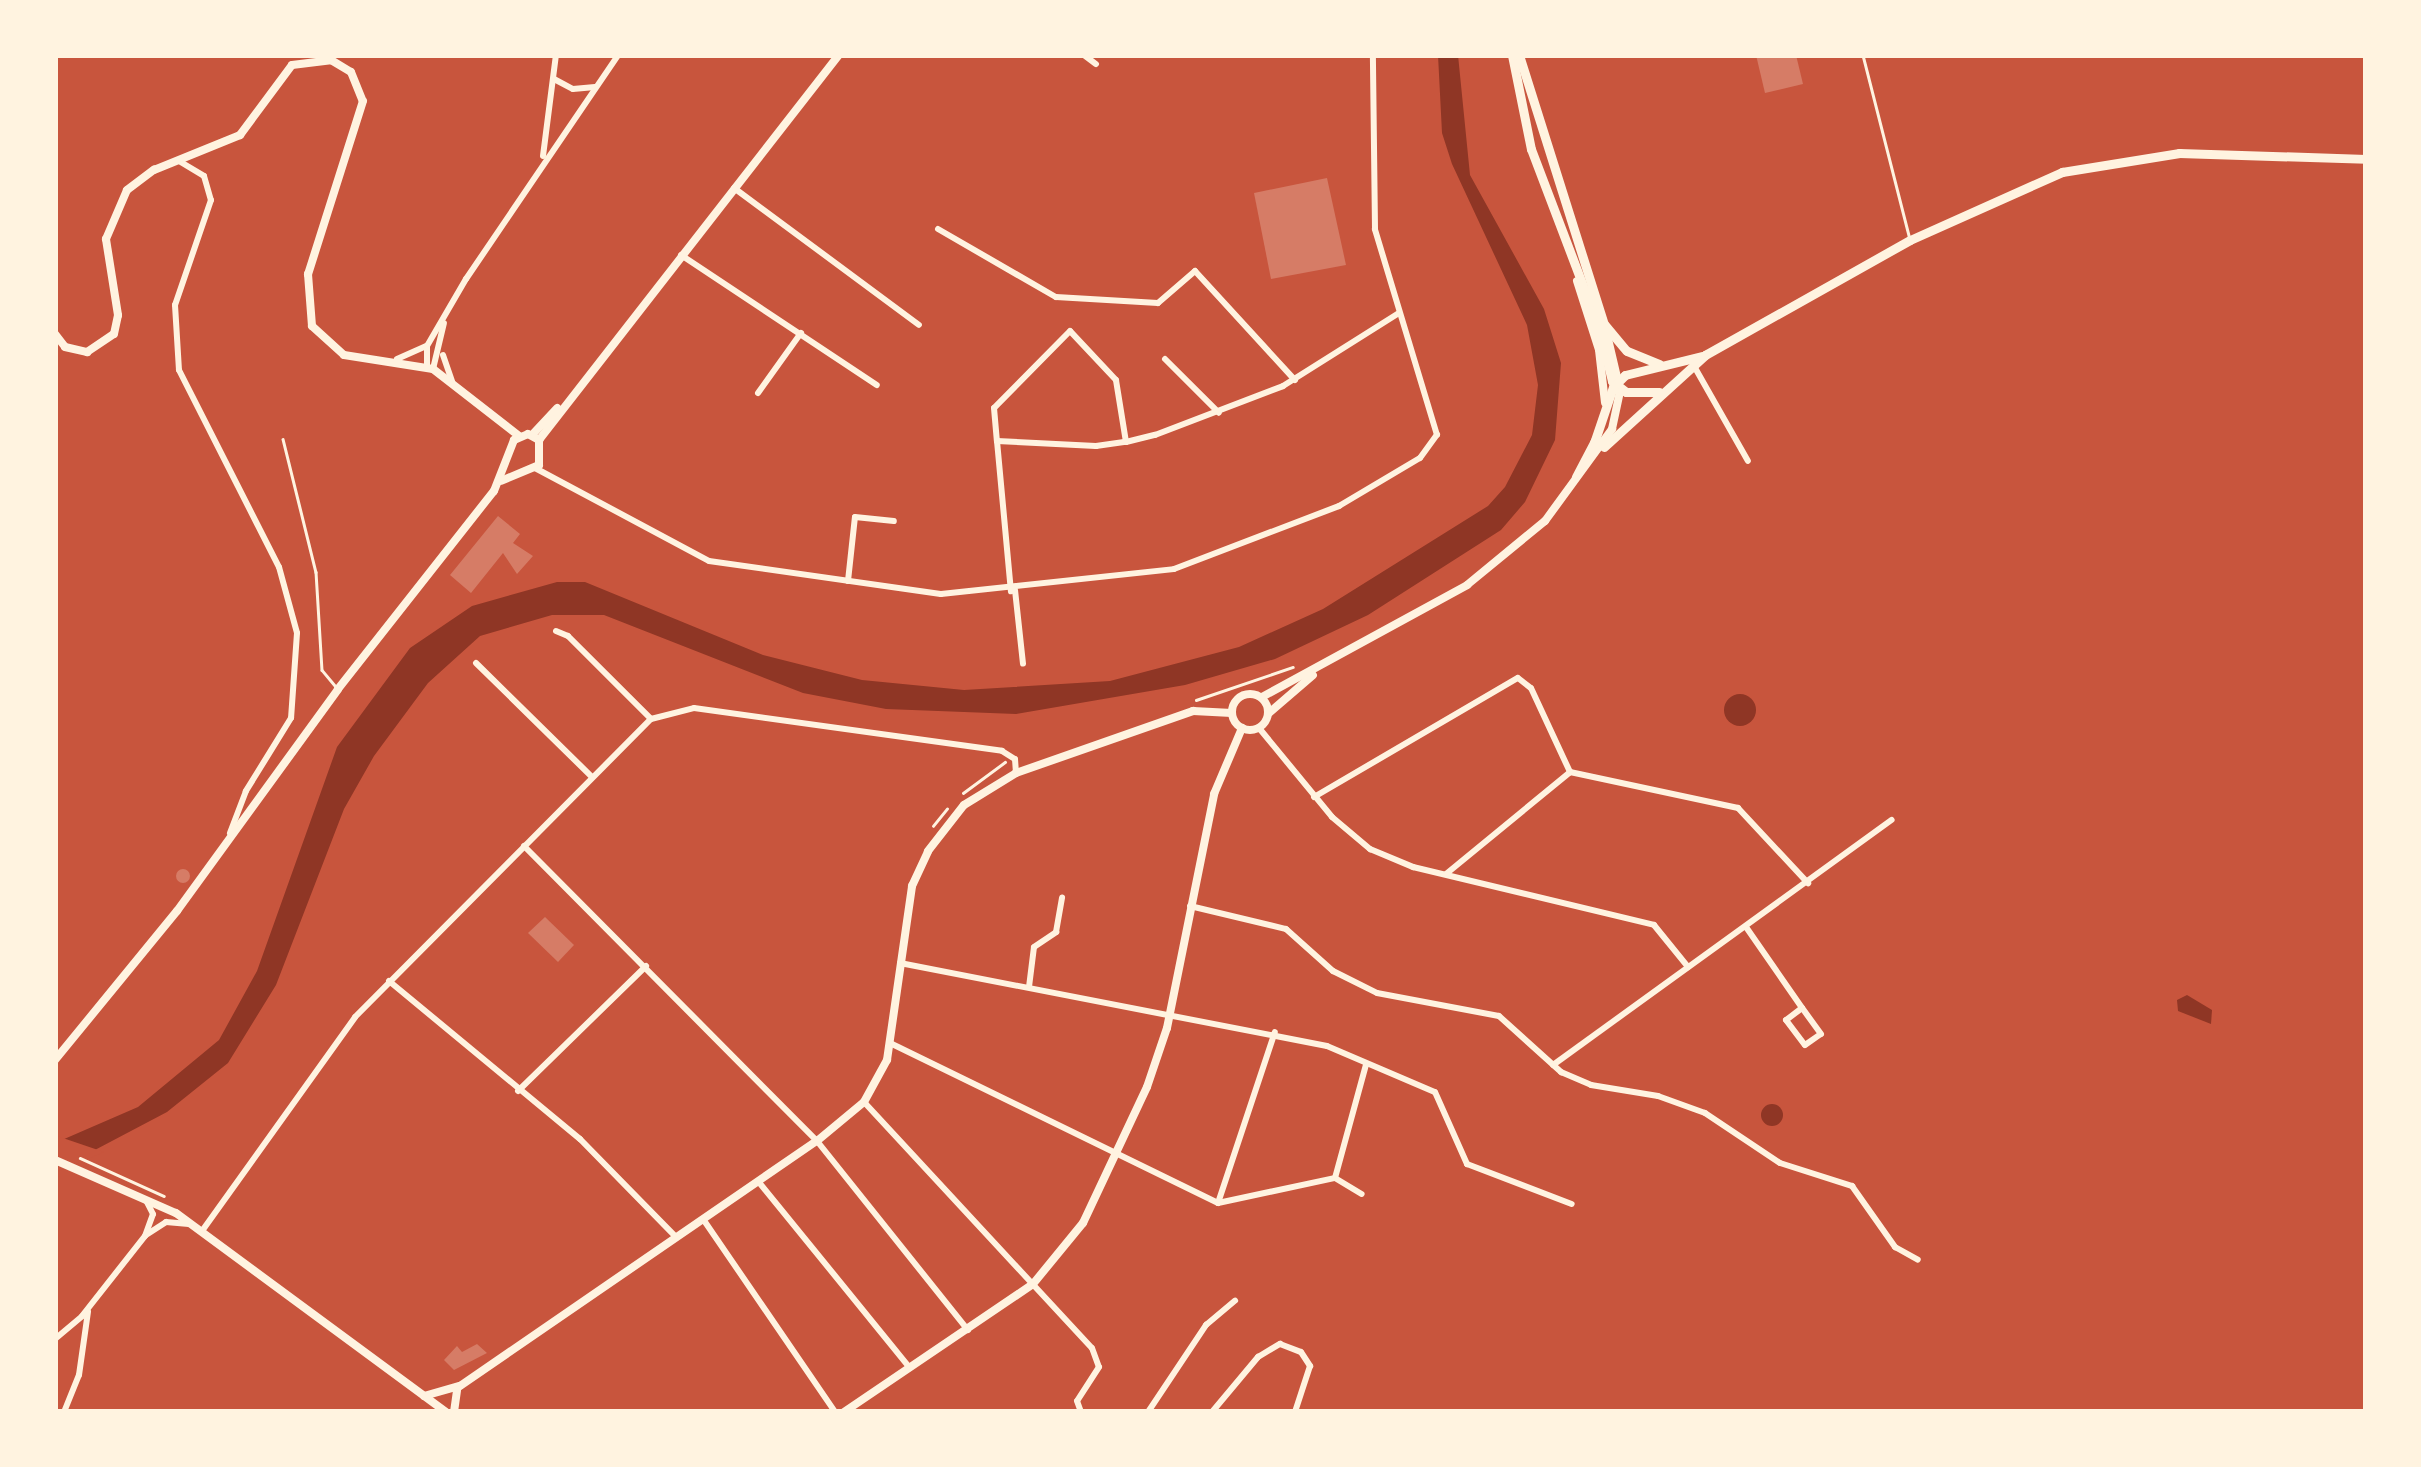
<!DOCTYPE html>
<style>
body{margin:0}
#map{position:relative;width:2421px;height:1467px;overflow:hidden;background:#c8553d;font-family:Lato,sans-serif}
div>[style]{position:absolute}
[style*='--x']{left:calc(var(--x)*1px);top:calc(var(--y)*1px);width:calc(var(--w)*1px);rotate:calc(var(--a)*1deg)}
.water>*{inset:0;background:#8f3625}
.round{border-radius:50%}
.pier>*{inset:0;background:#c8553d}
.building>*{inset:0;background:#d67c66}
.path>*{height:2.5px;margin:-1.25px;padding:0 1.25px;transform-origin:1.25px;border-radius:1.25px;background:#fff3e0}
.service>*{height:2.5px;margin:-1.25px;padding:0 1.25px;transform-origin:1.25px;border-radius:1.25px;background:#fff3e0}
.minor>*{height:6px;margin:-3px;padding:0 3px;transform-origin:3px;border-radius:3px;background:#fff3e0}
.tertiary>*{height:8px;margin:-4px;padding:0 4px;transform-origin:4px;border-radius:4px;background:#fff3e0}
.tertiary>.ring{margin:-4px;padding:0;box-sizing:content-box;background:none;border:8px solid #fff3e0;border-radius:50%}
.secondary>*{height:9px;margin:-4.5px;padding:0 4.5px;transform-origin:4.5px;border-radius:4.5px;background:#fff3e0}
span{translate:-50% -50%;white-space:nowrap;text-align:center;line-height:1.15;-webkit-text-stroke:8px #fff3e0;paint-order:stroke}
.frame{position:absolute;inset:0;border:58px solid #fff3e0;pointer-events:none}
</style>
<div id="map">
<div class="water">
<div style="clip-path:polygon(1438px 55px,1458px 55px,1470px 175px,1544px 309px,1561px 363px,1555px 440px,1525px 502px,1501px 530px,1368px 615px,1275px 659px,1185px 685px,1016px 714px,886px 709px,803px 693px,604px 615px,552px 615px,480px 636px,428px 683px,374px 756px,344px 809px,276px 985px,228px 1063px,167px 1112px,55px 1171px,55px 1143px,138px 1107px,219px 1040px,257px 971px,337px 747px,410px 648px,472px 606px,557px 582px,585px 582px,763px 655px,862px 680px,964px 690px,1110px 681px,1239px 647px,1323px 609px,1488px 506px,1505px 487px,1532px 435px,1538px 385px,1527px 325px,1452px 164px,1442px 133px)"></div>
<div class="round" style="left:1724px;top:694px;width:32px;height:32px"></div>
<div style="clip-path:polygon(2187px 995px,2212px 1010px,2211px 1024px,2178px 1011px,2177px 1000px)"></div>
<div class="round" style="left:1761px;top:1104px;width:22px;height:22px"></div>
</div>
<div class="pier">
<div style="clip-path:polygon(57px 1136px,104px 1152px,55px 1173px)"></div>
</div>
<div class="building">
<div style="clip-path:polygon(1756px 55px,1796px 55px,1803px 84px,1765px 93px)"></div>
<div style="clip-path:polygon(1327px 178px,1346px 265px,1271px 279px,1254px 193px)"></div>
<div style="clip-path:polygon(498px 516px,520px 534px,513px 543px,533px 556px,517px 574px,503px 553px,471px 593px,450px 575px)"></div>
<div class="round" style="left:176px;top:869px;width:14px;height:14px"></div>
<div style="clip-path:polygon(545px 917px,574px 945px,558px 962px,528px 933px)"></div>
<div style="clip-path:polygon(477px 1344px,487px 1353px,454px 1370px,444px 1360px,457px 1346px,462px 1352px)"></div>
</div>
<div class="path">
<div style="--x:1196;--y:700;--w:102;--a:-18.8"></div>
<div style="--x:963;--y:793;--w:52;--a:-36.4"></div>
<div style="--x:933;--y:826;--w:22;--a:-51"></div>
<div style="--x:80;--y:1158;--w:92;--a:24.3"></div>
</div>
<div class="service">
<div style="--x:1863;--y:55;--w:190;--a:75.7"></div>
<div style="--x:283;--y:439;--w:137;--a:76.1"></div>
<div style="--x:316;--y:572;--w:98;--a:86.5"></div>
<div style="--x:322;--y:670;--w:23;--a:50"></div>
</div>
<div class="minor">
<div style="--x:1084;--y:55;--w:15;--a:37"></div>
<div style="--x:554;--y:79;--w:21;--a:28"></div>
<div style="--x:573;--y:89;--w:22;--a:-5"></div>
<div style="--x:543;--y:156;--w:102;--a:-82.7"></div>
<div style="--x:179;--y:161;--w:29;--a:31"></div>
<div style="--x:204;--y:176;--w:25;--a:74"></div>
<div style="--x:211;--y:200;--w:111;--a:108.9"></div>
<div style="--x:175;--y:305;--w:65;--a:86.5"></div>
<div style="--x:179;--y:370;--w:221;--a:63.1"></div>
<div style="--x:279;--y:567;--w:68;--a:74.7"></div>
<div style="--x:297;--y:633;--w:85;--a:94"></div>
<div style="--x:291;--y:718;--w:86;--a:121.7"></div>
<div style="--x:246;--y:791;--w:45;--a:110.9"></div>
<div style="--x:734;--y:188;--w:230;--a:36.5"></div>
<div style="--x:938;--y:229;--w:136;--a:30"></div>
<div style="--x:1056;--y:297;--w:102;--a:3.4"></div>
<div style="--x:1158;--y:303;--w:49;--a:-40.9"></div>
<div style="--x:1195;--y:271;--w:148;--a:47.5"></div>
<div style="--x:681;--y:255;--w:235;--a:33.6"></div>
<div style="--x:443;--y:355;--w:28;--a:71"></div>
<div style="--x:397;--y:359;--w:32;--a:-24"></div>
<div style="--x:1165;--y:359;--w:76;--a:45"></div>
<div style="--x:427;--y:366;--w:20;--a:-90"></div>
<div style="--x:427;--y:346;--w:78;--a:-59.8"></div>
<div style="--x:466;--y:279;--w:271;--a:-55.8"></div>
<div style="--x:1694;--y:366;--w:109;--a:60.4"></div>
<div style="--x:433;--y:369;--w:47;--a:-76.6"></div>
<div style="--x:758;--y:393;--w:74;--a:-54.4"></div>
<div style="--x:997;--y:441;--w:151;--a:84.7"></div>
<div style="--x:1126;--y:442;--w:63;--a:-99.2"></div>
<div style="--x:1116;--y:380;--w:67;--a:-133.2"></div>
<div style="--x:1070;--y:331;--w:108;--a:134.6"></div>
<div style="--x:994;--y:408;--w:33;--a:85"></div>
<div style="--x:997;--y:441;--w:99;--a:2.9"></div>
<div style="--x:1096;--y:446;--w:30;--a:-8"></div>
<div style="--x:1126;--y:442;--w:30;--a:-14"></div>
<div style="--x:1155;--y:435;--w:137;--a:-20.9"></div>
<div style="--x:1283;--y:386;--w:137;--a:-32.2"></div>
<div style="--x:535;--y:468;--w:197;--a:28.1"></div>
<div style="--x:709;--y:561;--w:234;--a:8.1"></div>
<div style="--x:941;--y:594;--w:234;--a:-6.1"></div>
<div style="--x:1174;--y:569;--w:177;--a:-20.9"></div>
<div style="--x:1339;--y:506;--w:94;--a:-30.7"></div>
<div style="--x:1420;--y:458;--w:29;--a:-54"></div>
<div style="--x:1437;--y:435;--w:215;--a:-106.8"></div>
<div style="--x:1375;--y:229;--w:174;--a:-90.7"></div>
<div style="--x:848;--y:581;--w:64;--a:-83.8"></div>
<div style="--x:855;--y:517;--w:39;--a:6"></div>
<div style="--x:1015;--y:590;--w:74;--a:83.8"></div>
<div style="--x:556;--y:631;--w:13;--a:23"></div>
<div style="--x:568;--y:636;--w:117;--a:45"></div>
<div style="--x:476;--y:663;--w:161;--a:44.5"></div>
<div style="--x:1259;--y:728;--w:115;--a:50.6"></div>
<div style="--x:1332;--y:817;--w:50;--a:40.1"></div>
<div style="--x:1370;--y:849;--w:47;--a:22.7"></div>
<div style="--x:1413;--y:867;--w:248;--a:13.5"></div>
<div style="--x:1654;--y:925;--w:54;--a:51"></div>
<div style="--x:1314;--y:797;--w:236;--a:-30.3"></div>
<div style="--x:1518;--y:678;--w:16;--a:38"></div>
<div style="--x:1531;--y:688;--w:93;--a:65.1"></div>
<div style="--x:1570;--y:772;--w:172;--a:12.1"></div>
<div style="--x:1738;--y:808;--w:103;--a:47"></div>
<div style="--x:524;--y:846;--w:416;--a:45.2"></div>
<div style="--x:817;--y:1141;--w:242;--a:51.4"></div>
<div style="--x:1446;--y:874;--w:161;--a:-39.4"></div>
<div style="--x:1190;--y:906;--w:99;--a:13.5"></div>
<div style="--x:1286;--y:929;--w:63;--a:41.8"></div>
<div style="--x:1333;--y:971;--w:49;--a:26.6"></div>
<div style="--x:1377;--y:993;--w:124;--a:10.7"></div>
<div style="--x:1499;--y:1016;--w:84;--a:42.1"></div>
<div style="--x:1561;--y:1072;--w:33;--a:23"></div>
<div style="--x:1591;--y:1085;--w:68;--a:9.3"></div>
<div style="--x:1658;--y:1096;--w:50;--a:19.9"></div>
<div style="--x:1705;--y:1113;--w:90;--a:33.7"></div>
<div style="--x:1780;--y:1163;--w:76;--a:17.7"></div>
<div style="--x:1852;--y:1186;--w:75;--a:54.8"></div>
<div style="--x:1895;--y:1247;--w:26;--a:29"></div>
<div style="--x:1746;--y:927;--w:98;--a:55.3"></div>
<div style="--x:1802;--y:1008;--w:20;--a:143"></div>
<div style="--x:1786;--y:1020;--w:31;--a:53"></div>
<div style="--x:1805;--y:1045;--w:19;--a:-35"></div>
<div style="--x:1821;--y:1034;--w:32;--a:-126"></div>
<div style="--x:900;--y:963;--w:435;--a:11"></div>
<div style="--x:1327;--y:1046;--w:117;--a:23.1"></div>
<div style="--x:1435;--y:1092;--w:79;--a:66"></div>
<div style="--x:1467;--y:1164;--w:112;--a:20.9"></div>
<div style="--x:389;--y:981;--w:248;--a:39.6"></div>
<div style="--x:580;--y:1139;--w:137;--a:45.6"></div>
<div style="--x:1029;--y:987;--w:40;--a:-82.9"></div>
<div style="--x:1034;--y:947;--w:27;--a:-34"></div>
<div style="--x:1056;--y:932;--w:35;--a:-80"></div>
<div style="--x:890;--y:1043;--w:365;--a:26"></div>
<div style="--x:1218;--y:1203;--w:120;--a:-12.1"></div>
<div style="--x:1335;--y:1178;--w:31;--a:31"></div>
<div style="--x:1553;--y:1065;--w:418;--a:-35.9"></div>
<div style="--x:518;--y:1091;--w:179;--a:-44.3"></div>
<div style="--x:864;--y:1102;--w:335;--a:47.2"></div>
<div style="--x:1092;--y:1348;--w:20;--a:70"></div>
<div style="--x:1099;--y:1367;--w:40;--a:122.9"></div>
<div style="--x:1077;--y:1401;--w:12;--a:70"></div>
<div style="--x:1335;--y:1178;--w:117;--a:-74.7"></div>
<div style="--x:758;--y:1181;--w:241;--a:50.9"></div>
<div style="--x:1218;--y:1203;--w:180;--a:-71.6"></div>
<div style="--x:703;--y:1219;--w:234;--a:55.6"></div>
<div style="--x:202;--y:1231;--w:263;--a:-54.4"></div>
<div style="--x:355;--y:1017;--w:420;--a:-45.2"></div>
<div style="--x:651;--y:719;--w:44;--a:-14.3"></div>
<div style="--x:694;--y:708;--w:311;--a:7.9"></div>
<div style="--x:1002;--y:751;--w:15;--a:32"></div>
<div style="--x:1015;--y:759;--w:14;--a:86"></div>
<div style="--x:146;--y:1235;--w:24;--a:-33"></div>
<div style="--x:166;--y:1222;--w:23;--a:5"></div>
<div style="--x:55;--y:1339;--w:35;--a:-40"></div>
<div style="--x:82;--y:1316;--w:102;--a:-51.8"></div>
<div style="--x:145;--y:1236;--w:23;--a:-70"></div>
<div style="--x:153;--y:1214;--w:13;--a:-117"></div>
<div style="--x:64;--y:1412;--w:40;--a:-68"></div>
<div style="--x:79;--y:1375;--w:64;--a:-81.9"></div>
<div style="--x:1148;--y:1412;--w:105;--a:-56.3"></div>
<div style="--x:1206;--y:1325;--w:38;--a:-40"></div>
<div style="--x:1212;--y:1412;--w:72;--a:-50.1"></div>
<div style="--x:1258;--y:1357;--w:26;--a:-31"></div>
<div style="--x:1280;--y:1344;--w:22;--a:21"></div>
<div style="--x:1301;--y:1352;--w:17;--a:57"></div>
<div style="--x:1310;--y:1366;--w:48;--a:108.1"></div>
</div>
<div class="tertiary">
<div style="--x:1577;--y:281;--w:72;--a:72.3"></div>
<div style="--x:1599;--y:350;--w:53;--a:83.5"></div>
<div style="--x:55;--y:334;--w:16;--a:52"></div>
<div style="--x:65;--y:347;--w:23;--a:13"></div>
<div style="--x:87;--y:352;--w:32;--a:-34"></div>
<div style="--x:114;--y:334;--w:19;--a:-78"></div>
<div style="--x:118;--y:315;--w:77;--a:-99"></div>
<div style="--x:106;--y:239;--w:53;--a:-66.8"></div>
<div style="--x:127;--y:190;--w:34;--a:-37"></div>
<div style="--x:154;--y:170;--w:93;--a:-22.1"></div>
<div style="--x:240;--y:135;--w:87;--a:-53.4"></div>
<div style="--x:292;--y:65;--w:39;--a:-7"></div>
<div style="--x:331;--y:60;--w:23;--a:31"></div>
<div style="--x:351;--y:72;--w:31;--a:68"></div>
<div style="--x:363;--y:101;--w:182;--a:107.6"></div>
<div style="--x:308;--y:274;--w:52;--a:85.6"></div>
<div style="--x:312;--y:326;--w:43;--a:42.2"></div>
<div style="--x:344;--y:355;--w:90;--a:8.9"></div>
<div style="--x:433;--y:369;--w:109;--a:37.9"></div>
<div style="--x:532;--y:435;--w:37;--a:-47"></div>
<div style="--x:539;--y:440;--w:488;--a:-52.1"></div>
<div style="--x:1576;--y:477;--w:41;--a:-62.2"></div>
<div class="ring" style="left:1232px;top:694px;width:28px;height:28px"></div>
<div style="--x:1262;--y:697;--w:234;--a:-28.6"></div>
<div style="--x:1467;--y:585;--w:101;--a:-39.4"></div>
<div style="--x:1545;--y:521;--w:114;--a:-53.9"></div>
<div style="--x:1612;--y:429;--w:40;--a:-78"></div>
<div style="--x:1620;--y:390;--w:66;--a:-103.2"></div>
<div style="--x:1269;--y:713;--w:58;--a:-40.8"></div>
<div style="--x:55;--y:1060;--w:193;--a:-50.7"></div>
<div style="--x:177;--y:911;--w:274;--a:-54"></div>
<div style="--x:338;--y:689;--w:252;--a:-51.8"></div>
<div style="--x:494;--y:491;--w:55;--a:-68.6"></div>
<div style="--x:514;--y:440;--w:15;--a:-23"></div>
<div style="--x:528;--y:434;--w:13;--a:29"></div>
<div style="--x:539;--y:440;--w:25;--a:90"></div>
<div style="--x:539;--y:465;--w:41;--a:157.2"></div>
<div style="--x:55;--y:1160;--w:132;--a:23.7"></div>
<div style="--x:176;--y:1213;--w:335;--a:36.4"></div>
<div style="--x:424;--y:1396;--w:37;--a:-16"></div>
<div style="--x:460;--y:1386;--w:433;--a:-34.5"></div>
<div style="--x:817;--y:1141;--w:61;--a:-39.7"></div>
<div style="--x:864;--y:1102;--w:48;--a:-61.3"></div>
<div style="--x:887;--y:1060;--w:176;--a:-81.8"></div>
<div style="--x:912;--y:886;--w:38;--a:-65"></div>
<div style="--x:928;--y:851;--w:58;--a:-52"></div>
<div style="--x:964;--y:805;--w:61;--a:-31.6"></div>
<div style="--x:1016;--y:773;--w:188;--a:-19.3"></div>
<div style="--x:1193;--y:711;--w:39;--a:3"></div>
<div style="--x:454;--y:1412;--w:22;--a:-82"></div>
<div style="--x:844;--y:1412;--w:228;--a:-34.1"></div>
<div style="--x:1033;--y:1284;--w:79;--a:-50.7"></div>
<div style="--x:1083;--y:1223;--w:150;--a:-64.8"></div>
<div style="--x:1147;--y:1087;--w:62;--a:-71.3"></div>
<div style="--x:1167;--y:1028;--w:239;--a:-78.6"></div>
<div style="--x:1214;--y:794;--w:72;--a:-67"></div>
</div>
<div class="secondary">
<div style="--x:1512;--y:55;--w:96;--a:78.6"></div>
<div style="--x:1531;--y:149;--w:191;--a:69.2"></div>
<div style="--x:1599;--y:328;--w:55;--a:76.2"></div>
<div style="--x:1612;--y:381;--w:18;--a:38"></div>
<div style="--x:1626;--y:392;--w:33;--a:0"></div>
<div style="--x:1519;--y:55;--w:282;--a:72.5"></div>
<div style="--x:1604;--y:324;--w:35;--a:50"></div>
<div style="--x:1627;--y:351;--w:35;--a:22"></div>
<div style="--x:1594;--y:443;--w:59;--a:-71.3"></div>
<div style="--x:1613;--y:387;--w:17;--a:-45"></div>
<div style="--x:1625;--y:375;--w:79;--a:-13.9"></div>
<div style="--x:1604;--y:447;--w:137;--a:-42.3"></div>
<div style="--x:1705;--y:355;--w:235;--a:-29.3"></div>
<div style="--x:1910;--y:240;--w:167;--a:-24.1"></div>
<div style="--x:2062;--y:172;--w:119;--a:-9.2"></div>
<div style="--x:2179;--y:153;--w:187;--a:1.8"></div>
</div>
<div class="frame"></div>
</div>
